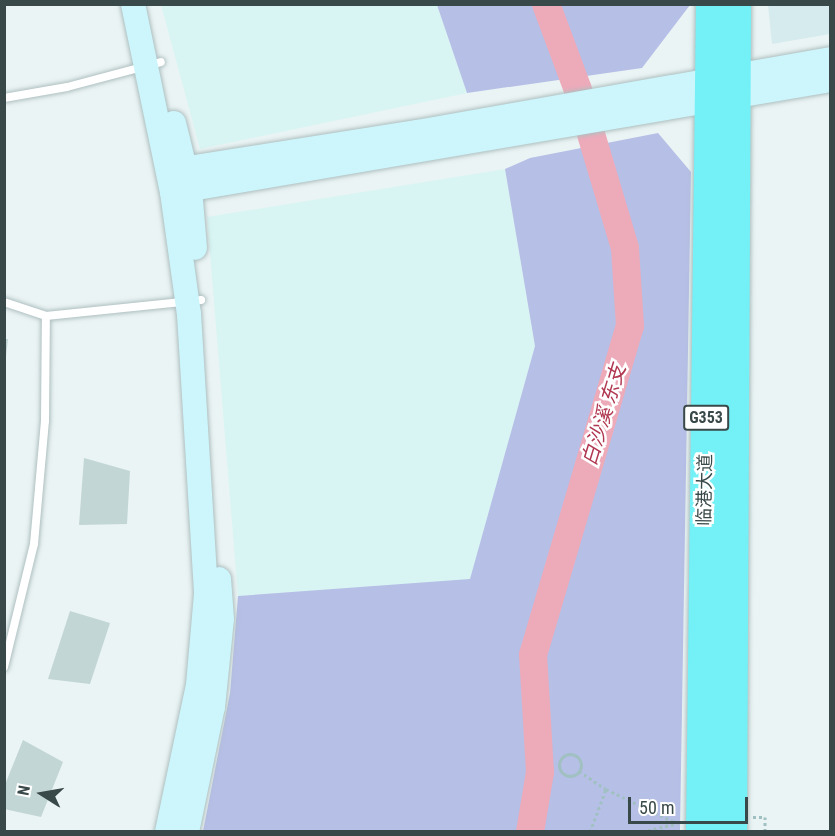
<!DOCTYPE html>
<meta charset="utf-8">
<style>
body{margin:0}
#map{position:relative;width:835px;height:836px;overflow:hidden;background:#ebf4f4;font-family:"Roboto Condensed","Noto Sans SC",sans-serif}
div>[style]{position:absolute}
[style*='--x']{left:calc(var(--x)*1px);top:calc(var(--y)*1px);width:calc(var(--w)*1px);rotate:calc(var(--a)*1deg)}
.commercial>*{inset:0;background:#d8f5f3}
.education>*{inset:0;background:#d6ebed}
.green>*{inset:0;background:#b6bfe6}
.river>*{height:28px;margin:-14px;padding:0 14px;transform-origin:14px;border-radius:14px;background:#edabba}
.building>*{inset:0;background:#c1d6d5}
.path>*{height:3px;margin-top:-1.5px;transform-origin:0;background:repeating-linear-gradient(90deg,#a0c0c1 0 3px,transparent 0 6px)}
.path>.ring{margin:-1.5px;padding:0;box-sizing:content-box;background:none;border:3px solid #a0c0c1;border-radius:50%}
.roads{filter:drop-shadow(0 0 2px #aebfc0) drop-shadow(0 0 2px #aebfc0)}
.lane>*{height:8px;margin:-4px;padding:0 4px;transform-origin:4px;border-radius:4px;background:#fff}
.secondary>*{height:24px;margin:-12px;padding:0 12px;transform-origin:12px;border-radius:12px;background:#cdf6fc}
.highway>*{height:32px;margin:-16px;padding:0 16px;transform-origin:16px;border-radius:16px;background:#74f1f6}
span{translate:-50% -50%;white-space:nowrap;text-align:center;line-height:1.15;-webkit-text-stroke:5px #fff;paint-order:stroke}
.shield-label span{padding:2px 4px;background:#fff;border:2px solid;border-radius:4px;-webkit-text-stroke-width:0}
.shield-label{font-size:16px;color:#394848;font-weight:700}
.street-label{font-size:18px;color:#394848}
.water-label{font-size:20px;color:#b03750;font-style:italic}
.frame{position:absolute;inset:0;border:6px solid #394848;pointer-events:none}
.north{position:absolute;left:12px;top:764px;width:60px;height:60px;-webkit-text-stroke:4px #fff;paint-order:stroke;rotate:281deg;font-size:16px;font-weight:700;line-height:24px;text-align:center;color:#394848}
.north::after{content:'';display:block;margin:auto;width:21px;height:27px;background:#394848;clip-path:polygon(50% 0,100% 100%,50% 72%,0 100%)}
.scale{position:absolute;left:628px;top:797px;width:120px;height:27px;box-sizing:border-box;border:3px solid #394848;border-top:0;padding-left:8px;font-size:18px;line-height:21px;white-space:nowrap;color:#394848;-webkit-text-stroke:4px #fff;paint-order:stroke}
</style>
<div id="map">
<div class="commercial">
<div style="clip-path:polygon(161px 5px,437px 5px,467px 93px,200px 149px)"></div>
<div style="clip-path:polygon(505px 169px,535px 346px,470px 580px,238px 596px,207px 217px)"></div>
</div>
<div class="education">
<div style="clip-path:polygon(768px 5px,830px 5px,830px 34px,772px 44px)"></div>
</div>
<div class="green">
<div style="clip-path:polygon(437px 5px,689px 4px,690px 5px,642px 68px,467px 93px)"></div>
<div style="clip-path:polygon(658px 133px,691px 172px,680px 831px,203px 831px,230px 693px,238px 596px,470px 579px,535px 346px,505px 169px,530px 158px)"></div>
</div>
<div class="river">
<div style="--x:530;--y:832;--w:61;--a:-80.5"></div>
<div style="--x:540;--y:772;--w:117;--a:-93.4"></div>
<div style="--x:533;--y:655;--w:343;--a:-73.6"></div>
<div style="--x:630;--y:326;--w:78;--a:-93.7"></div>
<div style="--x:625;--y:248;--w:165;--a:-106.6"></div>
<div style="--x:578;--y:90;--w:92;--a:-110.4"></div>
</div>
<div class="building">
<div style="clip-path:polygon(4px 339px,8px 339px,6px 356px,4px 356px)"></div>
<div style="clip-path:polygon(84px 458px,130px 471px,127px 524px,79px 525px)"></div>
<div style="clip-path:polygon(70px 611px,110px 623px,90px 684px,48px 679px)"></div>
<div style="clip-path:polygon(23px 740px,63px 762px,41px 817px,4px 809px,4px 787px)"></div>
</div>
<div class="path">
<div class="ring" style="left:559px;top:754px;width:19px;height:19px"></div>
<div style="--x:579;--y:771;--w:32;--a:34"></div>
<div style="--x:753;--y:817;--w:12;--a:0"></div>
<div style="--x:765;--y:817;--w:15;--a:90"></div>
<div style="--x:590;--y:832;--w:46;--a:-69.6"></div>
<div style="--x:606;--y:789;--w:76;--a:25.9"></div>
<div style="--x:642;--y:832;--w:37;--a:-14"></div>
</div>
<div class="roads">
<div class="lane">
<div style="--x:4;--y:98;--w:64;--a:-9.9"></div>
<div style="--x:67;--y:87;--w:97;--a:-14.9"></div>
<div style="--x:4;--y:302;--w:44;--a:18.4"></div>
<div style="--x:46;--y:316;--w:156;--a:-5.9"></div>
<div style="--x:4;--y:667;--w:127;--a:-76.3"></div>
<div style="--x:34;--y:544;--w:123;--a:-84.9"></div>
<div style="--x:45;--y:421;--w:105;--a:-89.5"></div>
</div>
<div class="secondary">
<div style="--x:133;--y:4;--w:192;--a:78.3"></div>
<div style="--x:172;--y:192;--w:123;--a:82.1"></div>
<div style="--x:189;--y:314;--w:281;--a:86.5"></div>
<div style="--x:206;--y:594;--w:91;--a:95"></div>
<div style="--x:198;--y:685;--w:150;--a:101.9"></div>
<div style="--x:174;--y:123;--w:68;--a:76.4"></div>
<div style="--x:190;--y:189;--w:59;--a:85.2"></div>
<div style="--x:170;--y:171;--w:250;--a:-9"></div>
<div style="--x:417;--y:132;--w:419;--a:-10"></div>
<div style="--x:174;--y:192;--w:665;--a:-9.69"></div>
<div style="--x:187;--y:832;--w:128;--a:-78.3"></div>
<div style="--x:213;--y:707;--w:88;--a:-84.2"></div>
<div style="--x:222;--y:619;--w:40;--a:-94.3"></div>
</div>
<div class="highway">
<div style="--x:702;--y:832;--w:828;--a:-89.31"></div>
<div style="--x:731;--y:832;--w:828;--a:-89.72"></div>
</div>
</div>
<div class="shield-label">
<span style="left:706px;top:418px">G353</span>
</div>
<div class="street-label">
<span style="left:705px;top:490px;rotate:-89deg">临港大道</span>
</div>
<div class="water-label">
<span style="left:604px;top:415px;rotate:-73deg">白沙溪 东支</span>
</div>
<div class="frame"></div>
<div class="north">N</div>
<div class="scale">50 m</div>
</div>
